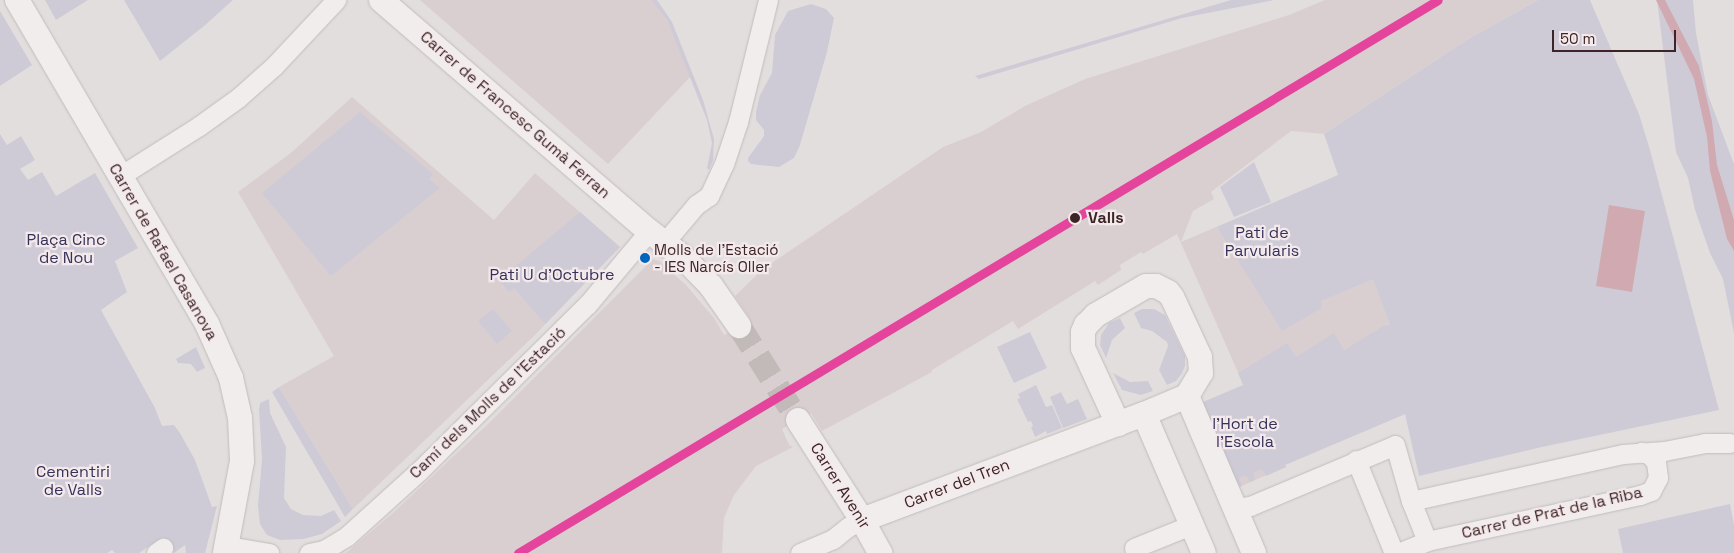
<!DOCTYPE html>
<meta charset="utf-8">
<style>
body{margin:0}
#map{position:relative;width:1734px;height:553px;overflow:hidden;background:#e3dede;font-family:"Space Grotesk",sans-serif}
div>[style]{position:absolute}
[style*='--x']{left:calc(var(--x)*1px);top:calc(var(--y)*1px);width:calc(var(--w)*1px);rotate:calc(var(--a)*1deg)}
.built>*{inset:0;background:#dacfd0}
.green>*{inset:0;background:#cecbd7}
.water>*{inset:0;background:#d1aab1}
.tertiary-tunnel>*{height:24px;margin-top:-12px;transform-origin:0;background:repeating-linear-gradient(90deg,#c2b9b9 0 24px,transparent 0 36px)}
.roads{filter:drop-shadow(0 0 1px #c1bcbc) drop-shadow(0 0 1px #c1bcbc)}
.minor>*{height:19px;margin:-9.5px;padding:0 9.5px;transform-origin:9.5px;border-radius:9.5px;background:#f1eded}
.tertiary>*{height:24px;margin:-12px;padding:0 12px;transform-origin:12px;border-radius:12px;background:#f1eded}
.rail-1>*{height:9px;margin:-4.5px;padding:0 4.5px;transform-origin:4.5px;border-radius:4.5px;background:#e5449c}
.dots>*{width:14px;height:14px;translate:-50% -50%;box-sizing:border-box;border:2px solid #f4eaeb;border-radius:50%}
span{translate:-50% -50%;white-space:nowrap;text-align:center;line-height:1.15;-webkit-text-stroke:4.5px #f4eaeb;paint-order:stroke}
.bus-label{font-size:15px;color:#3d2426}
.left{translate:0 -50%;text-align:left}
.street-label{font-size:16px;color:#3d2426}
.stop-label{font-size:16px;color:#3d2426;font-weight:700}
.park-label{font-size:16px;color:#353159}
.scale{position:absolute;left:1552px;top:30px;width:124px;height:22px;box-sizing:border-box;border:2px solid #3d2426;border-top:0;padding-left:6px;font-size:15px;line-height:18px;white-space:nowrap;color:#3d2426;-webkit-text-stroke:4px #f4eaeb;paint-order:stroke}
</style>
<div id="map">
<div class="built">
<div style="clip-path:polygon(420px 0,651px 0,667px 20px,691px 76px,608px 164px)"></div>
<div style="clip-path:polygon(1325px 0,1538px 0,1465px 41px,1324px 134px,1291px 131px,1211px 192px,1214px 199px,1193px 211px,1181px 242px,1308px 188px,1373px 277px,1390px 325px,1405px 414px,1285px 465px,1286px 467px,1255px 480px,1240px 487px,1238px 485px,1244px 386px,1177px 234px,1143px 254px,1141px 252px,1120px 265px,1121px 270px,1098px 285px,1095px 281px,1018px 329px,1013px 321px,932px 370px,932px 372px,822px 431px,811px 413px,782px 429px,789px 445px,793px 447px,756px 466px,734px 495px,724px 518px,722px 553px,346px 553px,394px 512px,489px 423px,653px 259px,659px 261px,686px 285px,714px 318px,724px 335px,750px 319px,735px 296px,763px 269px,943px 147px,981px 132px,1025px 106px,1085px 79px,1289px 15px)"></div>
<div style="clip-path:polygon(352px 97px,494px 220px,535px 173px,620px 247px,536px 334px,353px 509px,279px 387px,334px 356px,238px 192px,292px 152px)"></div>
</div>
<div class="green">
<div style="clip-path:polygon(45px 0,88px 0,56px 20px)"></div>
<div style="clip-path:polygon(124px 0,233px 0,204px 26px,160px 61px)"></div>
<div style="clip-path:polygon(651px 0,657px 0,672px 22px,703px 100px,714px 139px,713px 161px,709px 170px,707px 168px,712px 143px,707px 120px,667px 20px)"></div>
<div style="clip-path:polygon(1231px 0,1274px 0,1182px 18px,979px 79px,975px 76px)"></div>
<div style="clip-path:polygon(1538px 0,1590px 0,1639px 114px,1650px 150px,1719px 410px,1542px 447px,1419px 476px,1405px 414px,1285px 465px,1286px 467px,1266px 476px,1262px 469px,1253px 473px,1255px 480px,1250px 482px,1246px 475px,1239px 478px,1242px 486px,1238px 485px,1203px 402px,1243px 385px,1238px 373px,1287px 343px,1296px 357px,1334px 333px,1344px 350px,1383px 326px,1390px 325px,1373px 279px,1321px 301px,1322px 308px,1282px 331px,1217px 227px,1338px 175px,1324px 134px,1465px 41px)"></div>
<div style="clip-path:polygon(1657px 0,1693px 0,1696px 33px,1708px 95px,1734px 164px,1734px 333px,1723px 279px,1710px 253px,1695px 210px,1688px 178px,1676px 152px)"></div>
<div style="clip-path:polygon(811px 4px,826px 9px,834px 18px,827px 52px,800px 145px,794px 158px,779px 167px,751px 164px,748px 161px,748px 158px,764px 136px,764px 130px,756px 120px,756px 112px,760px 95px,772px 73px,775px 35px,788px 11px)"></div>
<div style="clip-path:polygon(0 11px,32px 65px,0 86px)"></div>
<div style="clip-path:polygon(360px 112px,433px 174px,429px 179px,440px 188px,331px 276px,262px 193px)"></div>
<div style="clip-path:polygon(0 134px,7px 145px,21px 136px,35px 160px,20px 169px,28px 180px,42px 172px,56px 196px,95px 173px,138px 248px,115px 261px,127px 292px,101px 310px,155px 408px,162px 426px,174px 425px,180px 433px,195px 460px,212px 507px,217px 506px,205px 553px,186px 553px,185px 545px,174px 553px,163px 537px,139px 553px,115px 553px,112px 550px,107px 553px,0 553px)"></div>
<div style="clip-path:polygon(1254px 162px,1271px 202px,1234px 217px,1220px 187px)"></div>
<div style="clip-path:polygon(580px 212px,620px 247px,545px 324px,514px 288px,509px 292px,499px 280px)"></div>
<div style="clip-path:polygon(493px 309px,512px 331px,497px 344px,478px 321px)"></div>
<div style="clip-path:polygon(1142px 309px,1154px 309px,1165px 315px,1185px 356px,1185px 366px,1182px 373px,1176px 381px,1167px 385px,1159px 370px,1168px 346px,1167px 342px,1152px 331px,1141px 328px,1134px 313px)"></div>
<div style="clip-path:polygon(1120px 318px,1125px 328px,1112px 340px,1106px 358px,1100px 345px,1101px 335px,1109px 323px)"></div>
<div style="clip-path:polygon(1030px 332px,1047px 368px,1014px 383px,997px 347px)"></div>
<div style="clip-path:polygon(196px 347px,205px 368px,197px 372px,191px 364px,178px 363px,176px 359px)"></div>
<div style="clip-path:polygon(1113px 373px,1130px 382px,1148px 381px,1153px 391px,1141px 395px,1122px 390px)"></div>
<div style="clip-path:polygon(1036px 385px,1046px 407px,1052px 405px,1062px 428px,1047px 434px,1046px 431px,1035px 437px,1031px 427px,1033px 426px,1031px 421px,1028px 422px,1017px 399px,1020px 398px,1018px 394px)"></div>
<div style="clip-path:polygon(279px 387px,353px 509px,345px 517px,272px 392px)"></div>
<div style="clip-path:polygon(1061px 392px,1067px 404px,1078px 399px,1087px 419px,1063px 428px,1050px 397px)"></div>
<div style="clip-path:polygon(269px 399px,270px 413px,286px 447px,284px 498px,291px 509px,303px 515px,321px 516px,334px 510px,341px 521px,322px 534px,303px 539px,280px 540px,267px 535px,260px 524px,258px 506px,262px 459px,259px 410px,260px 403px)"></div>
<div style="clip-path:polygon(1730px 504px,1734px 525px,1734px 553px,1623px 553px,1618px 529px)"></div>
</div>
<div class="water">
<div style="clip-path:polygon(1656px 0,1665px 0,1699px 66px,1712px 121px,1717px 165px,1734px 220px,1734px 251px,1727px 239px,1710px 171px,1707px 137px,1694px 79px)"></div>
<div style="clip-path:polygon(1609px 205px,1645px 211px,1632px 292px,1596px 286px)"></div>
</div>
<div class="tertiary-tunnel">
<div style="--x:739;--y:326;--w:111;--a:57.9"></div>
</div>
<div class="roads">
<div class="minor">
<div style="--x:120;--y:176;--w:93;--a:-32.3"></div>
<div style="--x:199;--y:126;--w:48;--a:-35.7"></div>
<div style="--x:238;--y:98;--w:48;--a:-41.6"></div>
<div style="--x:274;--y:66;--w:91;--a:-46.8"></div>
<div style="--x:664;--y:243;--w:50;--a:-49.9"></div>
<div style="--x:696;--y:205;--w:16;--a:-35"></div>
<div style="--x:709;--y:196;--w:35;--a:-65"></div>
<div style="--x:724;--y:164;--w:44;--a:-71.6"></div>
<div style="--x:738;--y:122;--w:126;--a:-76.2"></div>
<div style="--x:1356;--y:460;--w:100;--a:67.8"></div>
<div style="--x:1411;--y:501;--w:217;--a:-12.5"></div>
<div style="--x:1623;--y:454;--w:41;--a:-4.2"></div>
<div style="--x:1664;--y:451;--w:42;--a:-11"></div>
<div style="--x:1705;--y:443;--w:25;--a:0"></div>
<div style="--x:1235;--y:508;--w:15;--a:-8"></div>
<div style="--x:1250;--y:506;--w:157;--a:-22.8"></div>
<div style="--x:1395;--y:445;--w:58;--a:74.1"></div>
<div style="--x:1411;--y:501;--w:43;--a:68.2"></div>
<div style="--x:228;--y:546;--w:42;--a:9.7"></div>
<div style="--x:1134;--y:548;--w:61;--a:-22"></div>
<div style="--x:156;--y:553;--w:9;--a:-36"></div>
<div style="--x:309;--y:553;--w:15;--a:-11"></div>
<div style="--x:324;--y:550;--w:27;--a:-31"></div>
<div style="--x:347;--y:536;--w:97;--a:-42.1"></div>
<div style="--x:419;--y:471;--w:236;--a:-44.7"></div>
<div style="--x:587;--y:305;--w:97;--a:-50"></div>
<div style="--x:800;--y:553;--w:36;--a:-23"></div>
<div style="--x:833;--y:539;--w:19;--a:-39"></div>
<div style="--x:848;--y:527;--w:16;--a:-27"></div>
<div style="--x:1398;--y:553;--w:31;--a:-22"></div>
<div style="--x:1427;--y:541;--w:218;--a:-12.2"></div>
<div style="--x:1640;--y:495;--w:12;--a:-20"></div>
<div style="--x:1651;--y:491;--w:15;--a:-62"></div>
<div style="--x:1658;--y:478;--w:16;--a:-97"></div>
<div style="--x:1656;--y:462;--w:9;--a:-131"></div>
<div style="--x:1650;--y:455;--w:9;--a:-159"></div>
</div>
<div class="tertiary">
<div style="--x:17;--y:0;--w:376;--a:59.6"></div>
<div style="--x:207;--y:324;--w:59;--a:66"></div>
<div style="--x:231;--y:378;--w:41;--a:77.3"></div>
<div style="--x:240;--y:418;--w:43;--a:87.3"></div>
<div style="--x:242;--y:461;--w:94;--a:100.5"></div>
<div style="--x:381;--y:0;--w:354;--a:40.8"></div>
<div style="--x:649;--y:231;--w:43;--a:37.4"></div>
<div style="--x:683;--y:257;--w:40;--a:46"></div>
<div style="--x:711;--y:286;--w:49;--a:55"></div>
<div style="--x:1187;--y:396;--w:171;--a:66.9"></div>
<div style="--x:1144;--y:414;--w:151;--a:66.7"></div>
<div style="--x:798;--y:420;--w:119;--a:57.4"></div>
<div style="--x:862;--y:520;--w:38;--a:61"></div>
<div style="--x:862;--y:520;--w:301;--a:-20.6"></div>
<div style="--x:1144;--y:414;--w:47;--a:-22.7"></div>
<div style="--x:1187;--y:396;--w:27;--a:-59"></div>
<div style="--x:1201;--y:373;--w:16;--a:-94"></div>
<div style="--x:1200;--y:357;--w:66;--a:-115"></div>
<div style="--x:1172;--y:297;--w:6;--a:-129"></div>
<div style="--x:1168;--y:292;--w:13;--a:-153"></div>
<div style="--x:1156;--y:286;--w:10;--a:180"></div>
<div style="--x:1146;--y:286;--w:58;--a:149.9"></div>
<div style="--x:1096;--y:315;--w:14;--a:135"></div>
<div style="--x:1086;--y:325;--w:8;--a:113"></div>
<div style="--x:1083;--y:332;--w:16;--a:90"></div>
<div style="--x:1083;--y:348;--w:84;--a:65.3"></div>
</div>
</div>
<div class="rail-1">
<div style="--x:518;--y:553;--w:1073;--a:-31.01"></div>
</div>
<div class="dots">
<div style="left:1075px;top:218px;background:#3d2426"></div>
<div style="left:645px;top:258px;background:#0065bd"></div>
</div>
<div class="bus-label">
<span class="left" style="left:654px;top:258px">Molls de l'Estació<br>- IES Narcís Oller</span>
</div>
<div class="street-label">
<span style="left:515px;top:115px;rotate:41deg">Carrer de Francesc Gumà Ferran</span>
<span style="left:163px;top:252px;rotate:60deg">Carrer de Rafael Casanova</span>
<span style="left:488px;top:403px;rotate:-44deg">Camí dels Molls de l'Estació</span>
<span style="left:957px;top:484px;rotate:-21deg">Carrer del Tren</span>
<span style="left:840px;top:486px;rotate:58deg">Carrer Avenir</span>
<span style="left:1552px;top:513px;rotate:-13deg">Carrer de Prat de la Riba</span>
</div>
<div class="stop-label">
<span class="left" style="left:1088px;top:218px">Valls</span>
</div>
<div class="park-label">
<span style="left:1262px;top:242px">Pati de<br>Parvularis</span>
<span style="left:66px;top:249px">Plaça Cinc<br>de Nou</span>
<span style="left:552px;top:275px">Pati U d'Octubre</span>
<span style="left:1245px;top:433px">l'Hort de<br>l'Escola</span>
<span style="left:73px;top:481px">Cementiri<br>de Valls</span>
</div>
<div class="scale">50 m</div>
</div>
